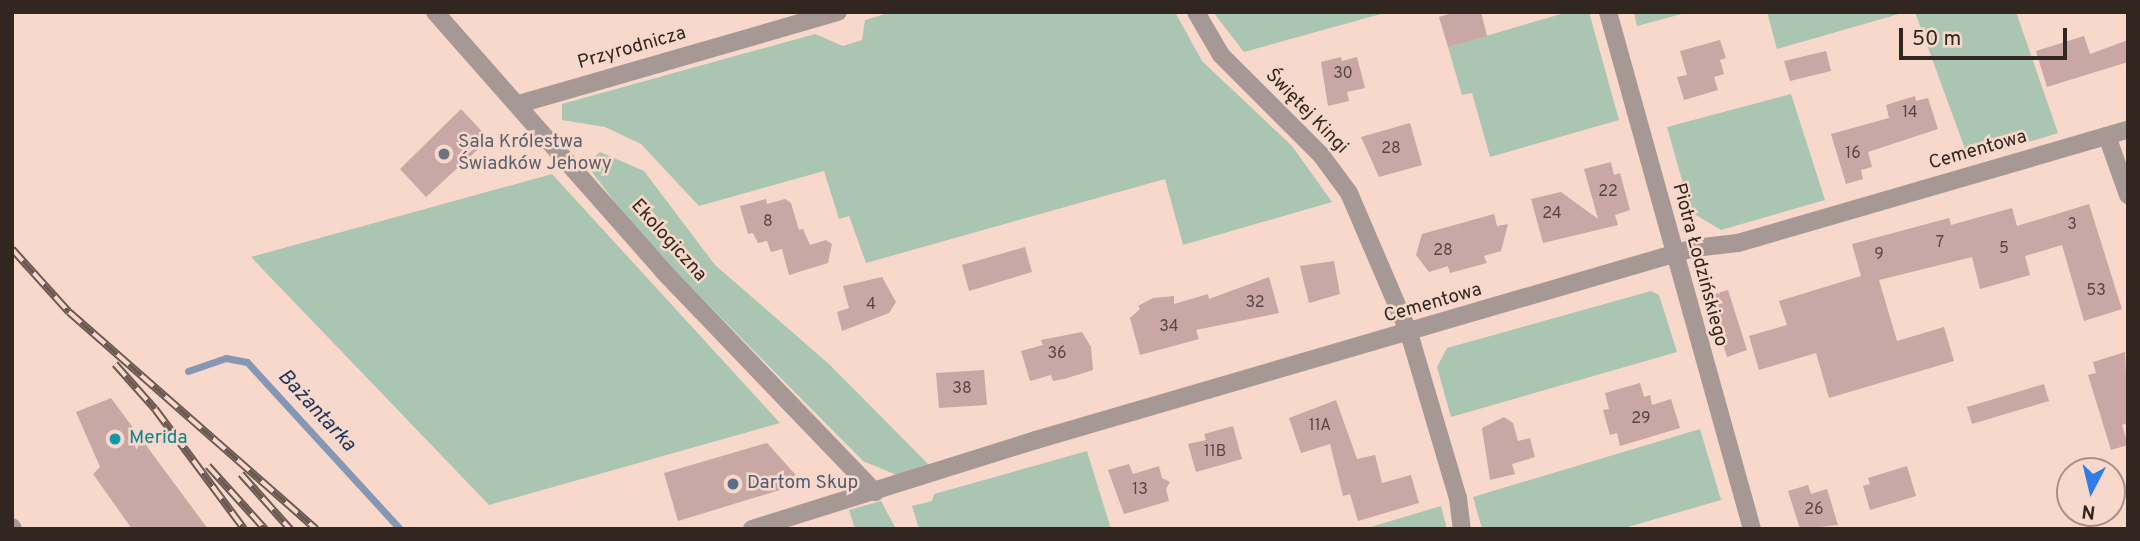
<!DOCTYPE html>
<meta charset="utf-8">
<style>
body{margin:0}
#map{position:relative;width:2140px;height:541px;overflow:hidden;background:#f7d8cb;font-family:Overpass,sans-serif}
div>[style]{position:absolute}
[style*='--x']{left:calc(var(--x)*1px);top:calc(var(--y)*1px);width:calc(var(--w)*1px);rotate:calc(var(--a)*1deg)}
.green>*{inset:0;background:#aac6b3}
.stream>*{height:7px;margin:-3.5px;padding:0 3.5px;transform-origin:3.5px;border-radius:3.5px;background:#8697b4}
.building>*{inset:0;background:#c8a7a4}
.minor>*{height:18px;margin:-9px;padding:0 9px;transform-origin:9px;border-radius:9px;background:#a69894}
.rail>*{height:8px;margin-top:-4px;transform-origin:0;background:repeating-linear-gradient(90deg,#f7d8cb 0 16px,#6b5952 0 32px);box-sizing:border-box;border-block:2px solid #6b5952}
.dots>*{width:19px;height:19px;translate:-50% -50%;box-sizing:border-box;border:4px solid #f7d8cb;border-radius:50%}
span{translate:-50% -50%;white-space:nowrap;text-align:center;line-height:1.15;-webkit-text-stroke:5px #f7d8cb;paint-order:stroke}
.number-label{font-size:16px;color:#584642}
.number-label span{-webkit-text-stroke-width:0}
.street-label{font-size:19px;color:#322621}
.worship-label{font-size:19px;color:#5b616d}
.left{translate:0 -50%;text-align:left}
.culture-label{font-size:19px;color:#0d838f}
.service-label{font-size:19px;color:#4e5e75}
.water-label{font-size:21px;color:#20365e;font-style:italic}
.frame{position:absolute;inset:0;border:14px solid #322621;pointer-events:none}
.north{position:absolute;left:2056px;top:457px;width:70px;height:70px;box-sizing:border-box;background:#f7d8cb;border:2px solid #a89187;border-radius:50%;rotate:187deg;font-size:19px;font-weight:700;line-height:28px;text-align:center;color:#322621}
.north::after{content:'';display:block;margin:auto;width:24px;height:32px;background:#317ce8;clip-path:polygon(50% 0,100% 100%,50% 72%,0 100%)}
.scale{position:absolute;left:1899px;top:28px;width:168px;height:32px;box-sizing:border-box;border:4px solid #322621;border-top:0;padding-left:9px;font-size:21px;line-height:24px;white-space:nowrap;color:#322621;-webkit-text-stroke:5px #f7d8cb;paint-order:stroke}
</style>
<div id="map">
<div class="green">
<div style="clip-path:polygon(892px 12px,1175px 12px,1202px 61px,1292px 146px,1332px 202px,1183px 245px,1165px 179px,866px 263px,849px 216px,839px 219px,824px 171px,699px 206px,641px 144px,605px 127px,562px 120px,562px 104px,815px 34px,843px 46px,862px 40px,865px 20px)"></div>
<div style="clip-path:polygon(1213px 12px,1388px 12px,1244px 52px)"></div>
<div style="clip-path:polygon(1568px 12px,1589px 12px,1619px 120px,1490px 157px,1472px 93px,1462px 95px,1448px 47px)"></div>
<div style="clip-path:polygon(1634px 12px,1689px 12px,1637px 26px)"></div>
<div style="clip-path:polygon(1767px 12px,1906px 12px,1777px 49px)"></div>
<div style="clip-path:polygon(1915px 12px,2016px 12px,2058px 133px,1969px 160px)"></div>
<div style="clip-path:polygon(1791px 94px,1825px 200px,1721px 230px,1691px 212px,1667px 127px)"></div>
<div style="clip-path:polygon(600px 152px,644px 171px,715px 265px,830px 365px,929px 465px,899px 476px,863px 461px,641px 237px,586px 164px)"></div>
<div style="clip-path:polygon(552px 174px,780px 423px,489px 505px,251px 257px)"></div>
<div style="clip-path:polygon(1651px 291px,1659px 295px,1677px 352px,1451px 417px,1437px 367px,1447px 348px)"></div>
<div style="clip-path:polygon(1700px 429px,1721px 500px,1621px 529px,1482px 529px,1473px 497px)"></div>
<div style="clip-path:polygon(1087px 451px,1111px 529px,919px 529px,912px 506px,932px 501px,934px 494px)"></div>
<div style="clip-path:polygon(881px 501px,896px 529px,855px 529px,849px 510px)"></div>
<div style="clip-path:polygon(1441px 506px,1447px 529px,1364px 529px)"></div>
</div>
<div class="stream">
<div style="--x:188;--y:371;--w:40;--a:-18.9"></div>
<div style="--x:226;--y:358;--w:21;--a:11"></div>
<div style="--x:247;--y:362;--w:226;--a:47.5"></div>
</div>
<div class="building">
<div style="clip-path:polygon(1455px 12px,1481px 12px,1487px 36px,1448px 47px,1439px 17px)"></div>
<div style="clip-path:polygon(2084px 36px,2090px 54px,2128px 40px,2128px 62px,2047px 87px,2036px 51px)"></div>
<div style="clip-path:polygon(1720px 40px,1726px 58px,1720px 60px,1724px 74px,1714px 77px,1718px 90px,1684px 100px,1677px 77px,1687px 75px,1680px 51px)"></div>
<div style="clip-path:polygon(1826px 51px,1831px 71px,1790px 81px,1784px 61px)"></div>
<div style="clip-path:polygon(1341px 57px,1342px 61px,1357px 57px,1365px 88px,1347px 92px,1349px 101px,1328px 106px,1321px 62px)"></div>
<div style="clip-path:polygon(1915px 96px,1916px 101px,1928px 98px,1938px 129px,1868px 152px,1872px 167px,1861px 170px,1863px 179px,1846px 184px,1831px 134px,1889px 118px,1886px 105px)"></div>
<div style="clip-path:polygon(461px 109px,489px 139px,426px 197px,400px 169px)"></div>
<div style="clip-path:polygon(1410px 123px,1422px 165px,1379px 177px,1361px 137px)"></div>
<div style="clip-path:polygon(1611px 162px,1614px 175px,1620px 173px,1630px 210px,1615px 215px,1618px 225px,1543px 243px,1531px 199px,1561px 192px,1598px 219px,1584px 169px)"></div>
<div style="clip-path:polygon(766px 199px,767px 204px,785px 199px,791px 203px,799px 230px,803px 229px,810px 245px,826px 240px,832px 244px,828px 263px,789px 275px,782px 249px,771px 252px,767px 241px,758px 243px,753px 233px,748px 234px,740px 206px)"></div>
<div style="clip-path:polygon(2089px 204px,2122px 309px,2084px 321px,2062px 245px,2025px 256px,2030px 275px,1980px 289px,1972px 257px,1879px 280px,1897px 341px,1944px 327px,1954px 361px,1829px 398px,1816px 353px,1759px 370px,1749px 336px,1787px 325px,1779px 301px,1861px 276px,1852px 244px,1949px 218px,1951px 225px,2012px 208px,2017px 226px)"></div>
<div style="clip-path:polygon(1494px 214px,1497px 226px,1508px 224px,1501px 251px,1484px 256px,1487px 263px,1450px 273px,1448px 266px,1429px 272px,1416px 255px,1422px 234px)"></div>
<div style="clip-path:polygon(1025px 247px,1032px 272px,969px 291px,962px 265px)"></div>
<div style="clip-path:polygon(1334px 261px,1340px 294px,1309px 303px,1300px 266px)"></div>
<div style="clip-path:polygon(882px 277px,896px 302px,889px 313px,842px 331px,837px 312px,849px 308px,843px 286px)"></div>
<div style="clip-path:polygon(1269px 277px,1279px 313px,1196px 330px,1199px 339px,1140px 355px,1130px 318px,1140px 309px,1138px 306px,1153px 298px,1174px 296px,1174px 304px,1208px 294px,1209px 299px)"></div>
<div style="clip-path:polygon(1728px 290px,1747px 350px,1727px 357px,1708px 296px)"></div>
<div style="clip-path:polygon(1082px 332px,1091px 347px,1093px 370px,1064px 379px,1053px 381px,1051px 375px,1030px 381px,1021px 351px,1043px 345px,1041px 340px)"></div>
<div style="clip-path:polygon(2125px 352px,2128px 423px,2122px 425px,2128px 445px,2111px 450px,2088px 375px,2096px 373px,2093px 362px)"></div>
<div style="clip-path:polygon(984px 370px,987px 405px,939px 408px,936px 373px)"></div>
<div style="clip-path:polygon(1640px 383px,1644px 397px,1650px 395px,1652px 405px,1671px 399px,1680px 428px,1620px 446px,1617px 433px,1610px 435px,1603px 410px,1609px 409px,1605px 393px)"></div>
<div style="clip-path:polygon(2044px 384px,2049px 401px,1972px 424px,1967px 407px)"></div>
<div style="clip-path:polygon(111px 398px,208px 529px,132px 529px,93px 474px,100px 467px,76px 412px)"></div>
<div style="clip-path:polygon(1336px 400px,1357px 459px,1375px 455px,1382px 483px,1411px 475px,1419px 503px,1358px 521px,1350px 494px,1343px 496px,1330px 444px,1301px 453px,1289px 418px)"></div>
<div style="clip-path:polygon(1504px 417px,1513px 423px,1518px 441px,1530px 438px,1535px 457px,1512px 464px,1515px 474px,1490px 480px,1482px 428px)"></div>
<div style="clip-path:polygon(1233px 426px,1242px 459px,1196px 472px,1188px 444px,1206px 440px,1204px 434px)"></div>
<div style="clip-path:polygon(767px 443px,803px 483px,678px 521px,664px 473px)"></div>
<div style="clip-path:polygon(1129px 464px,1133px 474px,1159px 466px,1162px 478px,1170px 482px,1166px 489px,1169px 501px,1124px 514px,1108px 470px)"></div>
<div style="clip-path:polygon(1907px 466px,1916px 496px,1870px 510px,1863px 486px,1870px 484px,1868px 478px)"></div>
<div style="clip-path:polygon(1808px 485px,1811px 494px,1827px 489px,1838px 525px,1800px 529px,1788px 491px)"></div>
</div>
<div class="minor">
<div style="--x:435;--y:12;--w:346;--a:48.6"></div>
<div style="--x:664;--y:272;--w:305;--a:46.2"></div>
<div style="--x:1196;--y:12;--w:50;--a:59.8"></div>
<div style="--x:1221;--y:55;--w:141;--a:45"></div>
<div style="--x:1321;--y:155;--w:47;--a:53.6"></div>
<div style="--x:1349;--y:193;--w:152;--a:66.8"></div>
<div style="--x:1409;--y:333;--w:172;--a:73.5"></div>
<div style="--x:1458;--y:498;--w:31;--a:83"></div>
<div style="--x:1608;--y:12;--w:537;--a:74.44"></div>
<div style="--x:519;--y:104;--w:332;--a:-16.1"></div>
<div style="--x:2107;--y:136;--w:63;--a:70.4"></div>
<div style="--x:12;--y:527;--w:2;--a:63"></div>
<div style="--x:752;--y:529;--w:298;--a:-17.4"></div>
<div style="--x:1036;--y:440;--w:685;--a:-16.27"></div>
<div style="--x:1694;--y:248;--w:44;--a:-6.5"></div>
<div style="--x:1738;--y:243;--w:406;--a:-16.2"></div>
</div>
<div class="rail">
<div style="--x:12;--y:249;--w:85;--a:47.9"></div>
<div style="--x:69;--y:312;--w:329;--a:41.3"></div>
<div style="--x:115;--y:364;--w:60;--a:48.4"></div>
<div style="--x:155;--y:409;--w:149;--a:53.4"></div>
<div style="--x:208;--y:466;--w:85;--a:47.9"></div>
<div style="--x:241;--y:474;--w:74;--a:48.3"></div>
</div>
<div class="dots">
<div style="left:444px;top:154px;background:#6b7280"></div>
<div style="left:115px;top:439px;background:#0f9aa8"></div>
<div style="left:733px;top:484px;background:#5c6f8a"></div>
</div>
<div class="number-label">
<span style="left:1343px;top:74px">30</span>
<span style="left:1910px;top:113px">14</span>
<span style="left:1391px;top:149px">28</span>
<span style="left:1853px;top:154px">16</span>
<span style="left:1608px;top:192px">22</span>
<span style="left:1552px;top:214px">24</span>
<span style="left:768px;top:222px">8</span>
<span style="left:2072px;top:225px">3</span>
<span style="left:1940px;top:243px">7</span>
<span style="left:2004px;top:249px">5</span>
<span style="left:1443px;top:251px">28</span>
<span style="left:1879px;top:255px">9</span>
<span style="left:2096px;top:291px">53</span>
<span style="left:1255px;top:303px">32</span>
<span style="left:871px;top:305px">4</span>
<span style="left:1169px;top:327px">34</span>
<span style="left:1057px;top:354px">36</span>
<span style="left:962px;top:389px">38</span>
<span style="left:1641px;top:419px">29</span>
<span style="left:1320px;top:426px">11A</span>
<span style="left:1215px;top:452px">11B</span>
<span style="left:1140px;top:490px">13</span>
<span style="left:1814px;top:510px">26</span>
</div>
<div class="street-label">
<span style="left:632px;top:49px;rotate:-16deg">Przyrodnicza</span>
<span style="left:1306px;top:112px;rotate:46deg">Świętej Kingi</span>
<span style="left:1978px;top:151px;rotate:-16deg">Cementowa</span>
<span style="left:668px;top:241px;rotate:48deg">Ekologiczna</span>
<span style="left:1699px;top:265px;rotate:75deg">Piotra Łodzińskiego</span>
<span style="left:1433px;top:304px;rotate:-16deg">Cementowa</span>
</div>
<div class="worship-label">
<span class="left" style="left:458px;top:154px">Sala Królestwa<br>Świadków Jehowy</span>
</div>
<div class="culture-label">
<span class="left" style="left:129px;top:439px">Merida</span>
</div>
<div class="service-label">
<span class="left" style="left:747px;top:484px">Dartom Skup</span>
</div>
<div class="water-label">
<span style="left:316px;top:411px;rotate:47deg">Bażantarka</span>
</div>
<div class="frame"></div>
<div class="north">N</div>
<div class="scale">50 m</div>
</div>
